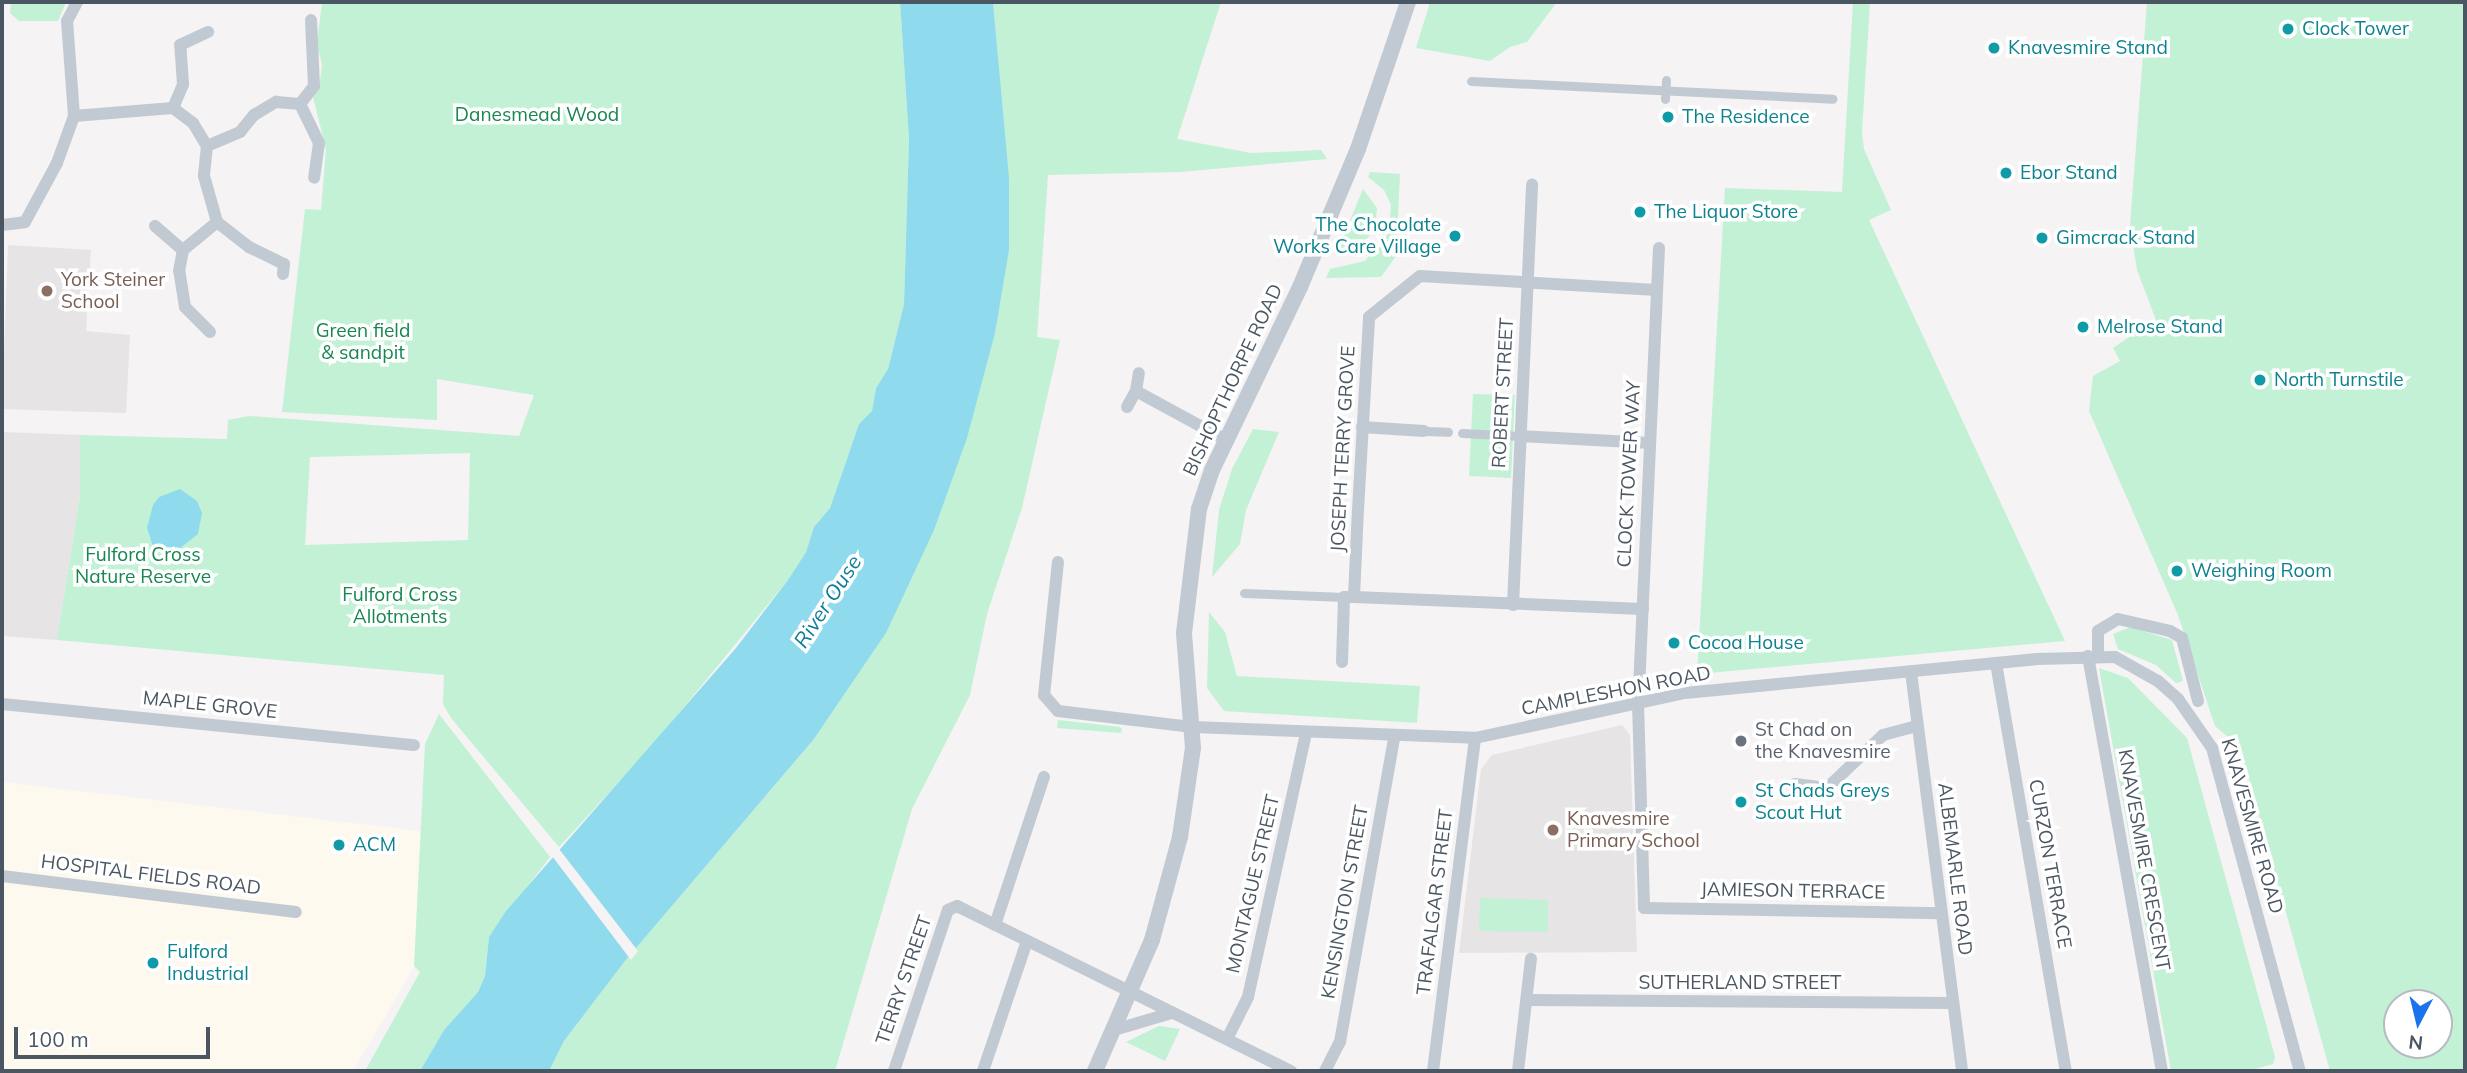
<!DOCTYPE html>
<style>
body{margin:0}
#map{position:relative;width:2467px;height:1073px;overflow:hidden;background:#f5f3f3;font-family:Mulish,sans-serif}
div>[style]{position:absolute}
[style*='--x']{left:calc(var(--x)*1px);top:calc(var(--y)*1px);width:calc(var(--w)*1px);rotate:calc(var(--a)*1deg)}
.commercial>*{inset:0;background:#fdf9ef}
.education>*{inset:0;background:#e6e4e5}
.green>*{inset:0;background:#c3f1d5}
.water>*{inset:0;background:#90daee}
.pier>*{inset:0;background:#f5f3f3}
.pedestrian>*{height:9px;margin:-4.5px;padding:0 4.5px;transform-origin:4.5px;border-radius:4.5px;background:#c1cad2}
.minor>*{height:12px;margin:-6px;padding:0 6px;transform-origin:6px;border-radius:6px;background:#c1cad2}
.tertiary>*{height:16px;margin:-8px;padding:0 8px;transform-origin:8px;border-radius:8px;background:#c1cad2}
.dots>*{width:19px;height:19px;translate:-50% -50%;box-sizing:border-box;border:4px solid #fff;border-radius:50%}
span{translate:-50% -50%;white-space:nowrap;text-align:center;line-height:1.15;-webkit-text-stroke:7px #fff;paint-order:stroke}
.culture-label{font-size:19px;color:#0d838f}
.left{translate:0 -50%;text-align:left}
.right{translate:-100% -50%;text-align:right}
.park-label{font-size:19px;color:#17864f}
.education-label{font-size:19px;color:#785e54}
.street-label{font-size:19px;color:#4a5661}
.worship-label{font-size:19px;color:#5b616d}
.water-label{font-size:21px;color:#0c7c9b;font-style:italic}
.frame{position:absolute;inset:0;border:4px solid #4a5661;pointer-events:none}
.north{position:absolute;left:2383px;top:989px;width:70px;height:70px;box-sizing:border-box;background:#fff;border:2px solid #b7bbc0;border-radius:50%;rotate:187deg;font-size:19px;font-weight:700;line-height:28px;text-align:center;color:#4a5661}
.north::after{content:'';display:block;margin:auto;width:24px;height:32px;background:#1a73e8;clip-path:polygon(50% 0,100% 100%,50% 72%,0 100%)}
.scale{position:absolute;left:14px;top:1027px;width:196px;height:32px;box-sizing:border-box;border:4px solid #4a5661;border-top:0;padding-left:9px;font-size:21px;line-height:24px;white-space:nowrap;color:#4a5661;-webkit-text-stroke:5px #fff;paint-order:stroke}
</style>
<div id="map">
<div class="commercial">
<div style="clip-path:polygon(2px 782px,421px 831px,414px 967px,353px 1071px,2px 1071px)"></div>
</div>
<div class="education">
<div style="clip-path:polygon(8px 245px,91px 250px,86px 331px,130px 335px,126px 413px,2px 409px)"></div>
<div style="clip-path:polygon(2px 432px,80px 435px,80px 495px,57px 640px,2px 636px)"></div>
<div style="clip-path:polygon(1622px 725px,1630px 735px,1637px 952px,1459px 953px,1481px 769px,1492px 755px)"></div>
</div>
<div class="green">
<div style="clip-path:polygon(11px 2px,66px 2px,58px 21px,19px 21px,10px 13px)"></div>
<div style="clip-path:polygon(evenodd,322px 2px,900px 2px,909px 139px,904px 304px,888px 369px,876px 388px,872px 412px,859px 424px,830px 508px,814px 527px,806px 552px,788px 580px,652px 746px,559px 847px,451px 718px,443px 704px,444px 675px,57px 640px,80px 495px,80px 435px,227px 439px,228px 420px,249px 416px,519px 436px,534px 395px,437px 379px,437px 420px,282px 412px,305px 209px,321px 210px,326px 149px,313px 97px,319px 88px,322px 65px,317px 44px,322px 2px,470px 453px,468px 540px,305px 545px,310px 457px,470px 453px)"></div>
<div style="clip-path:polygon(993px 2px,1221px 2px,1177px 139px,1251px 153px,1321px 150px,1327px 159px,1180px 172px,1048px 175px,1037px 337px,1060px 340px,1022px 508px,987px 614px,970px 695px,912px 809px,835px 1071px,549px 1071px,564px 1041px,625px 961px,814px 739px,886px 633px,1000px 82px)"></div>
<div style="clip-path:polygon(1430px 2px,1557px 2px,1527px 42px,1510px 47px,1490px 61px,1416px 48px)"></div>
<div style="clip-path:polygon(1853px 2px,1870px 2px,1862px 132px,1864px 149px,1891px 210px,1869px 220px,2065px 641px,1697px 674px,1725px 188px,1842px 192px)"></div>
<div style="clip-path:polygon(evenodd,2147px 2px,2465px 2px,2465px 1071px,2330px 1071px,2240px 747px,2215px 726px,2178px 615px,2089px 411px,2093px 376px,2120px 361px,2113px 348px,2132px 335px,2159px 328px,2137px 270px,2130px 225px,2147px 2px,2397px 1003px,2439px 1003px,2439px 1045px,2397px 1045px,2397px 1003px)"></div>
<div style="clip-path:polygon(1370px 172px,1400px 174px,1396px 256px,1381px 277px,1326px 278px,1330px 269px,1365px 261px,1389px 233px,1391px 205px,1384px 190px,1368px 177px)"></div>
<div style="clip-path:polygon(1363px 189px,1377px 208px,1375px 229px,1357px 250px,1336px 255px)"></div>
<div style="clip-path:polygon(1473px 394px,1515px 395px,1511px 478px,1469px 476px)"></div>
<div style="clip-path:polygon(1253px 429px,1279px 432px,1246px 510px,1240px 544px,1212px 577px,1219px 510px,1232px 469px)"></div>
<div style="clip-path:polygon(1209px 612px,1225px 632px,1237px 676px,1420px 686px,1417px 723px,1224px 711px,1207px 688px)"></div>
<div style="clip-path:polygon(2131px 627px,2172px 640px,2183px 681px,2176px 683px,2156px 665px,2118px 649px,2113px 634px)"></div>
<div style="clip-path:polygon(2099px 668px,2128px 678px,2187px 738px,2275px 1057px,2273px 1064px,2248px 1071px,2171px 1071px)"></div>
<div style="clip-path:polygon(439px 714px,550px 857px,489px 937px,485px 976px,478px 992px,444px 1030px,420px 1071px,365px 1071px,420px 972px,414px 966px,425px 744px)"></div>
<div style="clip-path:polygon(1058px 720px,1120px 727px,1122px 729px,1121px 733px,1057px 728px)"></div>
<div style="clip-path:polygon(1480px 898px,1548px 900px,1548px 932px,1479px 931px)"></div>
<div style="clip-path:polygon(1159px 1026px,1180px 1029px,1165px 1061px,1126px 1042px)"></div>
</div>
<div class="water">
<div style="clip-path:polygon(900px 2px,993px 2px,1009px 178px,1009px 250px,995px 333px,967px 438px,934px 530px,886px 633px,814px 739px,625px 961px,564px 1041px,549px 1071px,420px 1071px,444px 1030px,478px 992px,485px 976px,489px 937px,506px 911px,736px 648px,788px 580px,806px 552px,814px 527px,830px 508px,859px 424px,872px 411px,876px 388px,888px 369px,904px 304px,909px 139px)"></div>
<div style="clip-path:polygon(180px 489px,197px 501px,202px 513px,198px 534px,175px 552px,155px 552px,147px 528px,153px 505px,159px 497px)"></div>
</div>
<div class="pier">
<div style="clip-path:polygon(556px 845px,638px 951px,631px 960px,549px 852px)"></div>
</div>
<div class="pedestrian">
<div style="--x:1471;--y:81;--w:362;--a:2.8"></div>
<div style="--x:1665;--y:99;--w:19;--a:-87"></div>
<div style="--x:1424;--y:431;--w:24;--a:2"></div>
<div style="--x:1462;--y:433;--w:58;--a:3"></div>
<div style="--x:1244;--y:593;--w:100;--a:2.3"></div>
</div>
<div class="minor">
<div style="--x:300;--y:104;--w:23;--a:-52"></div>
<div style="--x:314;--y:86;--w:66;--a:-92.6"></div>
<div style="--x:173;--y:108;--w:26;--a:-67"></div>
<div style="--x:183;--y:84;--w:39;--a:-94"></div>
<div style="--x:180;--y:45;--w:31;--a:-25"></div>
<div style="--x:74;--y:116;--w:99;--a:-4.6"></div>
<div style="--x:173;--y:108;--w:25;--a:37"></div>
<div style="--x:193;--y:123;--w:27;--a:59"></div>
<div style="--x:207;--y:146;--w:30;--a:96"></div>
<div style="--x:204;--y:176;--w:48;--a:74.2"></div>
<div style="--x:217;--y:222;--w:41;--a:38"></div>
<div style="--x:249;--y:247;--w:39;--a:26"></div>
<div style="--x:284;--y:264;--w:10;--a:96"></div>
<div style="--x:207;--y:146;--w:36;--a:-23"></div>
<div style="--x:240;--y:132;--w:22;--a:-51"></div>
<div style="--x:254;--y:115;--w:26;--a:-31"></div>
<div style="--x:276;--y:102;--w:24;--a:5"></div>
<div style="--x:300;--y:104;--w:43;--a:64"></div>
<div style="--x:319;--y:143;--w:35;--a:98"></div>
<div style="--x:2;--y:225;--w:23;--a:-7"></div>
<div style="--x:25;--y:222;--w:67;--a:-61.5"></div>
<div style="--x:57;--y:163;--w:50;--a:-70.1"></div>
<div style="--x:74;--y:116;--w:95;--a:-94.2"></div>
<div style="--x:67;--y:21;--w:21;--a:-62"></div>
<div style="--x:155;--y:226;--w:37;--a:41"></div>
<div style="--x:1659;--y:248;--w:455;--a:92.6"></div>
<div style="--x:1638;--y:703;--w:205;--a:88.3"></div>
<div style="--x:1644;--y:908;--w:297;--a:1"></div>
<div style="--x:210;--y:332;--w:35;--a:-135"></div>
<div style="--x:185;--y:307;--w:36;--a:-99"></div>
<div style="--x:179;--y:271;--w:21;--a:-79"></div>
<div style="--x:183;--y:250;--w:44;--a:-39.5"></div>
<div style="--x:1136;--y:391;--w:18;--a:-81"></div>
<div style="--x:1127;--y:407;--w:18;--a:-61"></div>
<div style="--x:1136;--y:391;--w:102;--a:28.6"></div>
<div style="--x:1362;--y:427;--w:62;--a:3.7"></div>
<div style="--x:1520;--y:436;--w:130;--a:3.1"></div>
<div style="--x:1058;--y:562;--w:134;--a:96"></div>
<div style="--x:1044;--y:695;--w:21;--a:49"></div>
<div style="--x:1058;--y:711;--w:136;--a:6.8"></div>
<div style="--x:1193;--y:727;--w:282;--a:2.2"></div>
<div style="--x:1475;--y:738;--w:215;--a:-12.1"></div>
<div style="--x:1685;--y:693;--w:354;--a:-5.5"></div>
<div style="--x:2037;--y:659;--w:78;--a:-1.5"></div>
<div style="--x:2115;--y:657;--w:49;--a:29.2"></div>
<div style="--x:2158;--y:681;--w:27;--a:42"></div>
<div style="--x:2178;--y:699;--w:60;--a:55.2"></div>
<div style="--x:2212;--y:748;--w:335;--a:74.8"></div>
<div style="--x:1513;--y:605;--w:421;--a:-87.4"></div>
<div style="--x:1643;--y:609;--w:289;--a:-177.6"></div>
<div style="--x:1354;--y:597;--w:87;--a:-87.4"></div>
<div style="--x:1358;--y:510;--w:193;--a:-86.7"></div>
<div style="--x:1369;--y:317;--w:65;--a:-38.8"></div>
<div style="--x:1420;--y:276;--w:237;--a:3.4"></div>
<div style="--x:2098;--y:655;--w:24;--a:-90"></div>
<div style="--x:2098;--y:631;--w:23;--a:-31"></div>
<div style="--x:2118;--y:619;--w:53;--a:13"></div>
<div style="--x:2170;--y:631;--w:14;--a:30"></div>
<div style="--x:2182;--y:638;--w:65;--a:75.7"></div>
<div style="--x:2088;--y:656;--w:422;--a:79.9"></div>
<div style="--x:1342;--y:662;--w:65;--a:-88.2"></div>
<div style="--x:1344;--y:597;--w:10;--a:0"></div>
<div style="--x:1996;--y:663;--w:414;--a:80.3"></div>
<div style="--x:1911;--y:672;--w:402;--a:82.7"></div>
<div style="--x:2;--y:704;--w:414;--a:5.7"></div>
<div style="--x:1795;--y:784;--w:32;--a:7"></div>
<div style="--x:1827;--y:788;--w:77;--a:-43.4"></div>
<div style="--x:1883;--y:735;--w:35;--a:-15"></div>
<div style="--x:2;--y:876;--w:296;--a:7"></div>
<div style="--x:995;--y:925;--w:156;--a:-71.7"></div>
<div style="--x:1527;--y:1000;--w:425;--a:0.4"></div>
<div style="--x:1114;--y:1030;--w:59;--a:-16.6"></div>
<div style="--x:1227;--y:1039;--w:47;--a:-63.4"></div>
<div style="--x:1248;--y:997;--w:270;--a:-77.6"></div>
<div style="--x:894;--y:1071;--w:170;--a:-71.5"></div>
<div style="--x:948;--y:910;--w:10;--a:-24"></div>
<div style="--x:957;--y:906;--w:373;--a:26.3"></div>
<div style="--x:983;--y:1071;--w:137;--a:-71.3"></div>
<div style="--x:1325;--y:1071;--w:33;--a:-63"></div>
<div style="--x:1340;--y:1042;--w:309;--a:-79.9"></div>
<div style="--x:1433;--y:1071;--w:336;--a:-82.8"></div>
<div style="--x:1518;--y:1071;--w:113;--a:-83.4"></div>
</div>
<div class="tertiary">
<div style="--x:1095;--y:1071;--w:143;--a:-66.5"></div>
<div style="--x:1152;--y:940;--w:107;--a:-74.8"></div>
<div style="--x:1180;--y:837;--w:90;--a:-81.7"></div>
<div style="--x:1193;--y:748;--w:115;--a:-94.5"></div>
<div style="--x:1184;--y:633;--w:125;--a:-83.1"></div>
<div style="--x:1199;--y:509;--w:41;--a:-71.6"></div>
<div style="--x:1212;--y:470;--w:203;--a:-64.3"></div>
<div style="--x:1300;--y:287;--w:150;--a:-67.2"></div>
<div style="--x:1358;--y:149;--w:155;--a:-71.2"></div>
</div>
<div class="dots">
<div style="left:2288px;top:29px;background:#0f9aa8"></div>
<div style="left:1994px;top:48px;background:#0f9aa8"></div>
<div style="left:1668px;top:117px;background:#0f9aa8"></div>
<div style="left:2006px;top:173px;background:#0f9aa8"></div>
<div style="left:1640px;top:212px;background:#0f9aa8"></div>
<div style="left:1455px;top:236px;background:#0f9aa8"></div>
<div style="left:2042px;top:238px;background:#0f9aa8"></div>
<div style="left:47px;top:291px;background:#8d6e63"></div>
<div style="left:2083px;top:327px;background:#0f9aa8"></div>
<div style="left:2260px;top:380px;background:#0f9aa8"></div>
<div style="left:2177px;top:571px;background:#0f9aa8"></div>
<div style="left:1674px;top:643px;background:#0f9aa8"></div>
<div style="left:1741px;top:741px;background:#6b7280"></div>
<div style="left:1741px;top:802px;background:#0f9aa8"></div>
<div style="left:1553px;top:830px;background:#8d6e63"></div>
<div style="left:339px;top:845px;background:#0f9aa8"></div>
<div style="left:153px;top:963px;background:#0f9aa8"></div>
</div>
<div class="culture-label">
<span class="left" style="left:2302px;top:29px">Clock Tower</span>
<span class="left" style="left:2008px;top:48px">Knavesmire Stand</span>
<span class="left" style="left:1682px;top:117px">The Residence</span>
<span class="left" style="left:2020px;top:173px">Ebor Stand</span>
<span class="left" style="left:1654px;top:212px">The Liquor Store</span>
<span class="right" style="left:1441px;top:236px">The Chocolate<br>Works Care Village</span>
<span class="left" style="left:2056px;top:238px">Gimcrack Stand</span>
<span class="left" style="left:2097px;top:327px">Melrose Stand</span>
<span class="left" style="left:2274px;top:380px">North Turnstile</span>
<span class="left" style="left:2191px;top:571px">Weighing Room</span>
<span class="left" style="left:1688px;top:643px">Cocoa House</span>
<span class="left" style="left:1755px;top:802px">St Chads Greys<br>Scout Hut</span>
<span class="left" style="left:353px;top:845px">ACM</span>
<span class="left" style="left:167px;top:963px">Fulford<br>Industrial</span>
</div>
<div class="park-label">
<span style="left:537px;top:115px">Danesmead Wood</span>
<span style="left:363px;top:342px">Green field<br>&amp; sandpit</span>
<span style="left:143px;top:566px">Fulford Cross<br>Nature Reserve</span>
<span style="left:400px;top:606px">Fulford Cross<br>Allotments</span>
</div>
<div class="education-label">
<span class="left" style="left:61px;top:291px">York Steiner<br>School</span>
<span class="left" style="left:1567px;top:830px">Knavesmire<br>Primary School</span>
</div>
<div class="street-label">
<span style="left:1233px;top:380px;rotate:-65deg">BISHOPTHORPE ROAD</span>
<span style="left:1503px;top:393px;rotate:-87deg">ROBERT STREET</span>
<span style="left:1343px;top:449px;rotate:-87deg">JOSEPH TERRY GROVE</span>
<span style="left:1629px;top:474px;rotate:-87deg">CLOCK TOWER WAY</span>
<span style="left:1616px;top:691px;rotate:-11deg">CAMPLESHON ROAD</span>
<span style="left:210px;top:705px;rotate:6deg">MAPLE GROVE</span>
<span style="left:2252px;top:826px;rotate:74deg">KNAVESMIRE ROAD</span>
<span style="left:2144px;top:860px;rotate:80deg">KNAVESMIRE CRESCENT</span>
<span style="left:2050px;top:864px;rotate:80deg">CURZON TERRACE</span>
<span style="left:1955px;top:869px;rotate:83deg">ALBEMARLE ROAD</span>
<span style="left:151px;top:875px;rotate:7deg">HOSPITAL FIELDS ROAD</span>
<span style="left:1253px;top:884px;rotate:-77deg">MONTAGUE STREET</span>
<span style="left:1793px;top:891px;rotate:1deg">JAMIESON TERRACE</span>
<span style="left:1345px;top:902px;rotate:-80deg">KENSINGTON STREET</span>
<span style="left:1435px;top:902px;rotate:-83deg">TRAFALGAR STREET</span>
<span style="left:904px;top:980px;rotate:-71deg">TERRY STREET</span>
<span style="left:1740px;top:983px">SUTHERLAND STREET</span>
</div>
<div class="worship-label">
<span class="left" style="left:1755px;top:741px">St Chad on<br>the Knavesmire</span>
</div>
<div class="water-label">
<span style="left:827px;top:601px;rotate:-57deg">River Ouse</span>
</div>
<div class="frame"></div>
<div class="north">N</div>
<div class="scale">100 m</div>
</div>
